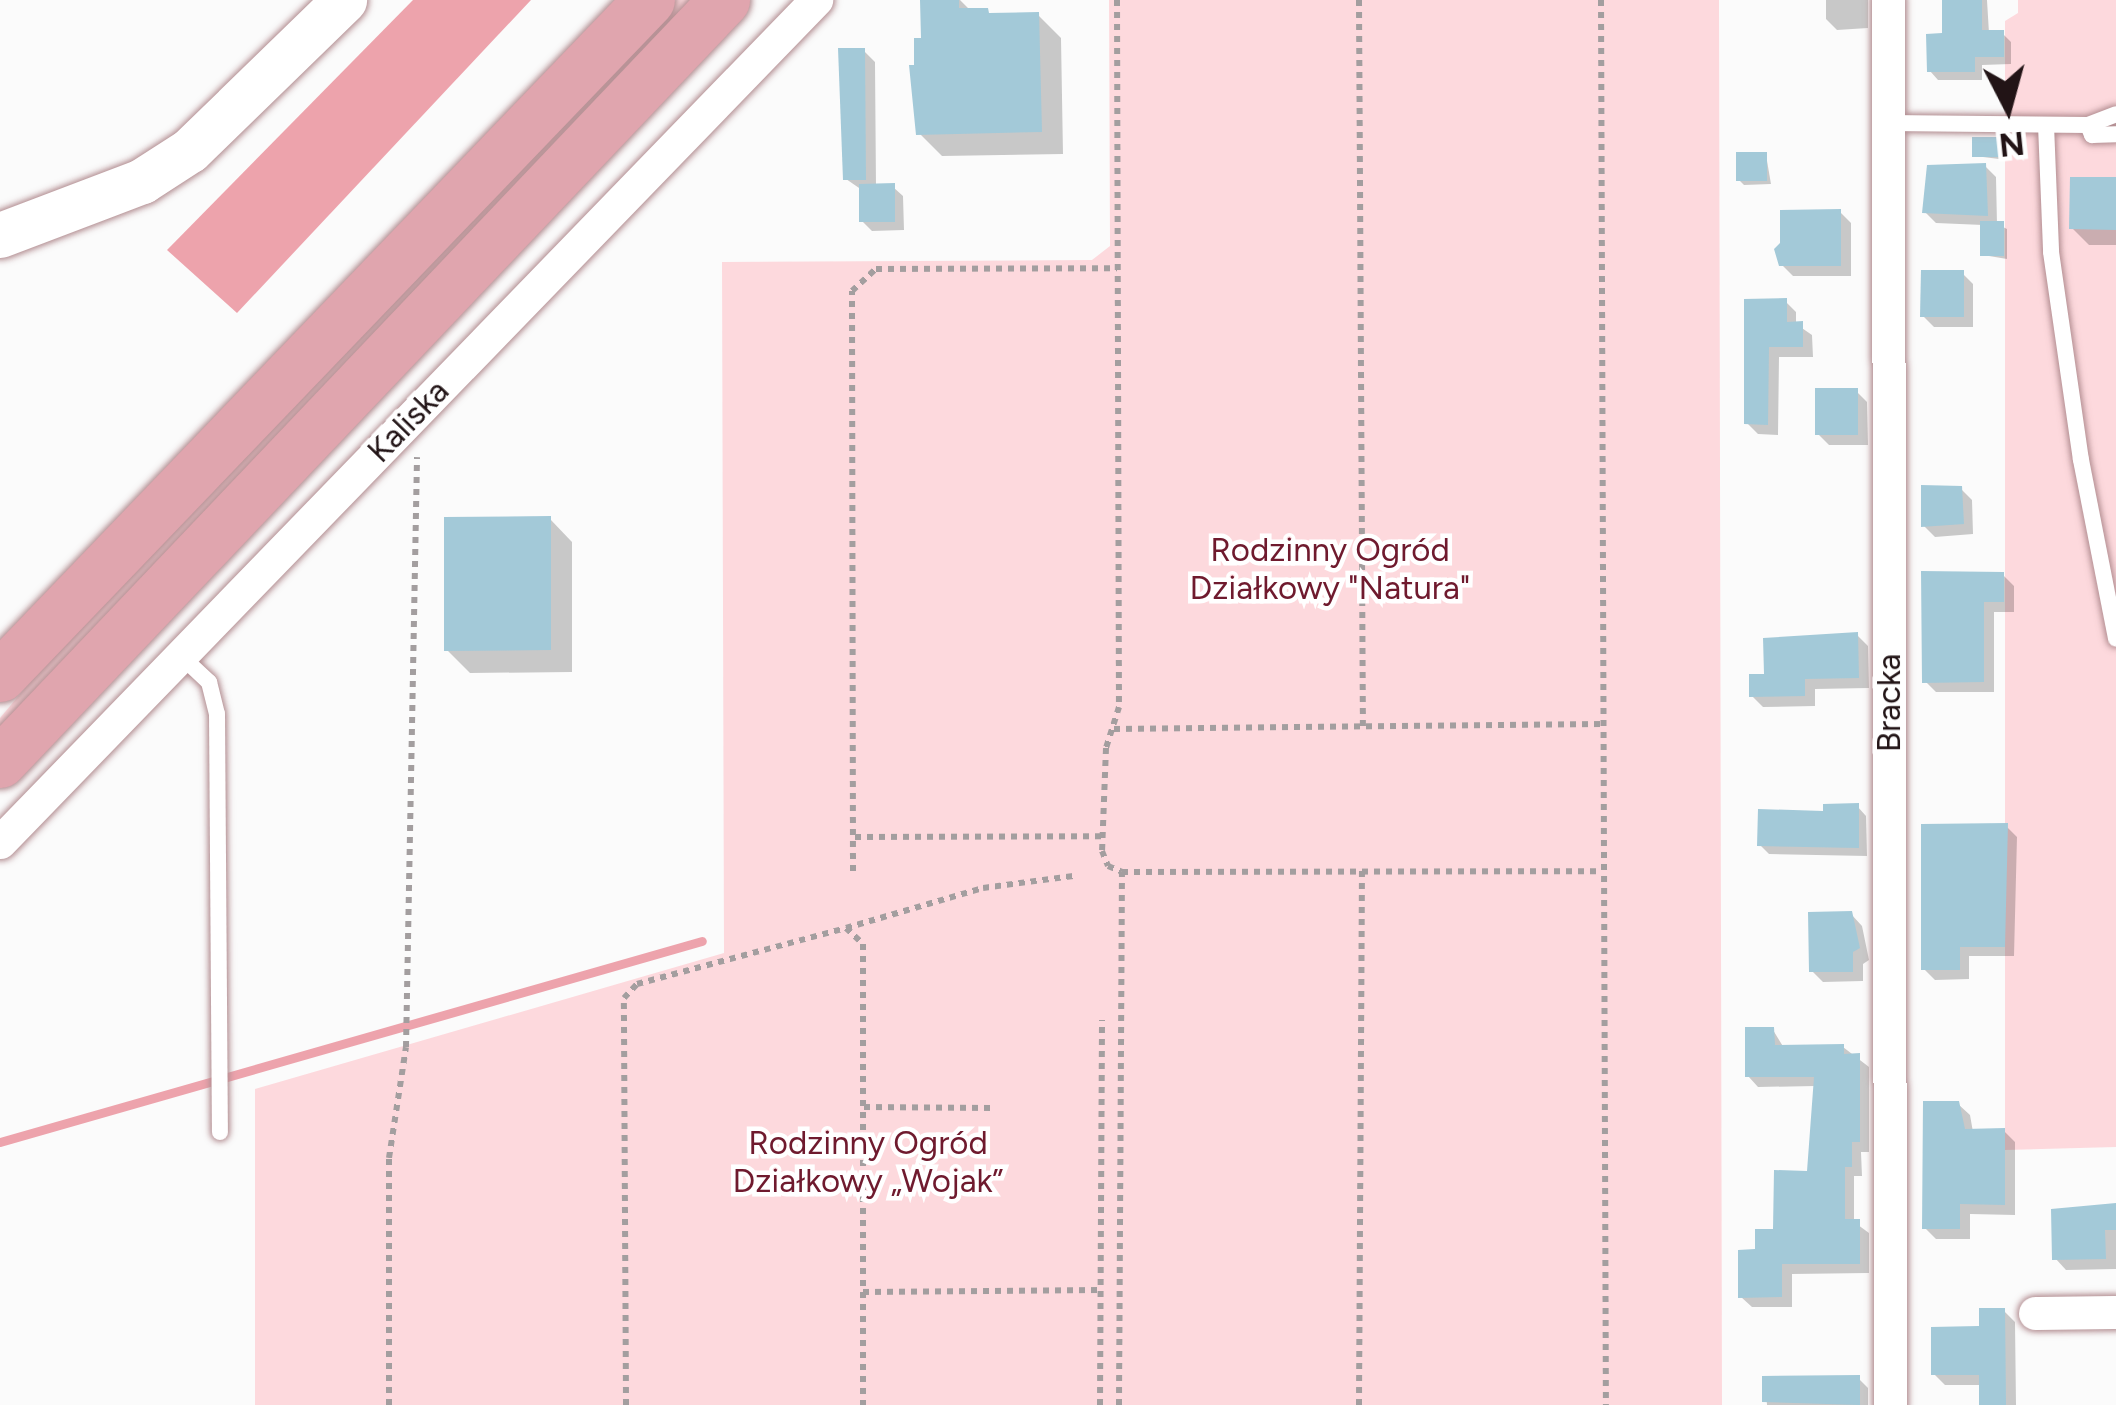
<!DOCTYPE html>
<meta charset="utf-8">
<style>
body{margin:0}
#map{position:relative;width:2116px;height:1405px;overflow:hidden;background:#fbfbfb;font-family:Figtree,sans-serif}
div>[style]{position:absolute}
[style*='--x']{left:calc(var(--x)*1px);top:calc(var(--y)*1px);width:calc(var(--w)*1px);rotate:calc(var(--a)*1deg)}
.green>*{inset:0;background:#fdd9dd}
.water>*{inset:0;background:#eda3ac}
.shadow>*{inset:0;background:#0003}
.stream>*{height:9px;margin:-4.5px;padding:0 4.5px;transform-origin:4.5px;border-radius:4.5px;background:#eda3ac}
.building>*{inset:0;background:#a3c9d8}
.path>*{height:6px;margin-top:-3px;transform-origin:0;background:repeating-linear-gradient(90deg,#a39e9f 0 6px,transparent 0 12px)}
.roads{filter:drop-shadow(0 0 3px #b28d91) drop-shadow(0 0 3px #b28d91)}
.lane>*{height:16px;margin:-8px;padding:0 8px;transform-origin:8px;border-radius:8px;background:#fff}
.street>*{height:33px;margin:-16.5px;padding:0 16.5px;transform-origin:16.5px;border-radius:16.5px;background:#fff}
.secondary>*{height:45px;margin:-22.5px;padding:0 22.5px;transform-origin:22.5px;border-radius:22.5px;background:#fff}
.primary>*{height:51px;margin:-25.5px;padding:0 25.5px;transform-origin:25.5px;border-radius:25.5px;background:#e0a5ae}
span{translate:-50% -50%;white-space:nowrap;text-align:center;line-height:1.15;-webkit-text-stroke:9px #fff;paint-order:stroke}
.street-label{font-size:33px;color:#221416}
.park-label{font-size:33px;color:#6f1a2e}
.north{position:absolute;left:1948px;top:48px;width:120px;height:120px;-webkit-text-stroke:9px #fff;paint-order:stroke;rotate:174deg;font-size:33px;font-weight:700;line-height:48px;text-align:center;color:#221416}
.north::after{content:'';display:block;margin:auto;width:42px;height:54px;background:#221416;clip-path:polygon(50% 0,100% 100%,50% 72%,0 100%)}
</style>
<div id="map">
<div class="green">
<div style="clip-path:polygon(676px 0,698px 0,0 734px,0 718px,48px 661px)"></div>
<div style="clip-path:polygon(1109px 0,1719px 0,1722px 1405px,255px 1405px,255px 1089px,724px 953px,722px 262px,1092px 260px,1110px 246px)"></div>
<div style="clip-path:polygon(2018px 0,2116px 0,2116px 1147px,2005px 1150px,2005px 21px,2018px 13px)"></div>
</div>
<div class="water">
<div style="clip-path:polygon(413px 0,531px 0,237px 313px,167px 250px)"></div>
</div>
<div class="shadow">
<div style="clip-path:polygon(923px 0,960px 0,971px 11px,992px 16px,1038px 15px,1061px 38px,1063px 154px,942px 156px,919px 133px)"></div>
<div style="clip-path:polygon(1826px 0,1868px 0,1868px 28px,1837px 30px,1826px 19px)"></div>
<div style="clip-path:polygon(1945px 0,1987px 0,1989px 33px,2002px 33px,2011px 42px,2011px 64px,1982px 65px,1982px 80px,1938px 80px,1930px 71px,1945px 36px)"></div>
<div style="clip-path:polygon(864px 51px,875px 62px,876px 187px,893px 187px,903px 196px,904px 230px,872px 231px,862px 221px,862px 190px,846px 179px)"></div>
<div style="clip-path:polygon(2002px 140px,2007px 160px,1975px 156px)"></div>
<div style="clip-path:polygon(1766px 155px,1771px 184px,1744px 185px,1739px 180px)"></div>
<div style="clip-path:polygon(1985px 166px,1996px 177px,1997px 224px,2007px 229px,2007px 259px,1983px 255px,1983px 225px,1936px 223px,1925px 212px)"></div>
<div style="clip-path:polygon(2116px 177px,2116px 245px,2089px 245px,2072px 228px)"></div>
<div style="clip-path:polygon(1840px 212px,1851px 223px,1851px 276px,1793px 276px,1782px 265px)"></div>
<div style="clip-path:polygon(1962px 273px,1973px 284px,1973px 327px,1934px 327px,1923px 316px)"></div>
<div style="clip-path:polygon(1785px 301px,1796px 312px,1796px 324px,1812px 335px,1813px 357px,1779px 357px,1778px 435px,1758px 434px,1747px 423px,1747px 302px)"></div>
<div style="clip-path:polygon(1856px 391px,1867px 402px,1868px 445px,1829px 445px,1818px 434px)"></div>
<div style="clip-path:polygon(1961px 489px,1972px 500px,1973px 534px,1935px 537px,1924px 526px)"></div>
<div style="clip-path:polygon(550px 519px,572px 542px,572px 672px,470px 673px,447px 650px)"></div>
<div style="clip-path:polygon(2003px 575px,2014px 586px,2014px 612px,1994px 612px,1994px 692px,1936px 692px,1925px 681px)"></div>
<div style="clip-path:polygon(1857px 635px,1868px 646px,1869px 688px,1815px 689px,1815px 706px,1763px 707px,1752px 696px,1767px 677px)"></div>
<div style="clip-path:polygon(1857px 806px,1866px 816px,1867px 856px,1769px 854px,1760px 845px)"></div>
<div style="clip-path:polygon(2006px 826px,2017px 837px,2014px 956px,1969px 956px,1969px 979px,1935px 980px,1924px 969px)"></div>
<div style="clip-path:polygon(1851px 914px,1862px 926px,1869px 960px,1863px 964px,1863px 981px,1823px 982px,1812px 971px)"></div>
<div style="clip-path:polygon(1773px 1030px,1784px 1048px,1843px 1047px,1869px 1067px,1869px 1152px,1861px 1152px,1862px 1176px,1854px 1176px,1854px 1222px,1869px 1233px,1869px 1273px,1792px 1274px,1792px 1307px,1752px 1307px,1741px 1297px,1758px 1252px,1810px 1174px,1816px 1086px,1758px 1087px,1748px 1076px)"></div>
<div style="clip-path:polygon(1958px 1104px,1970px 1115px,1973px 1132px,2004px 1131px,2015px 1142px,2015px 1215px,1970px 1214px,1970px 1239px,1936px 1239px,1925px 1228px)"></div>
<div style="clip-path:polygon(2116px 1206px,2116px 1269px,2066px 1270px,2055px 1258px)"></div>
<div style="clip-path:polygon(2004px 1311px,2015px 1322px,2016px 1405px,1982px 1405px,1982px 1385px,1945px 1385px,1934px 1374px)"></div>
<div style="clip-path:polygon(1858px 1378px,1868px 1388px,1868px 1405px,1767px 1405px,1765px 1379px)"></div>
</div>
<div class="stream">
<div style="--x:0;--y:1142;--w:730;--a:-15.98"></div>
</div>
<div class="building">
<div style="clip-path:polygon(920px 0,959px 0,959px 8px,988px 8px,989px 13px,1039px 12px,1042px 132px,916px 135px,909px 65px,914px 65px,914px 38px,921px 38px)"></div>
<div style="clip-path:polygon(1942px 0,1982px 0,1982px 30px,2004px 30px,2004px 57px,1975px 57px,1975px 72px,1927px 72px,1926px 34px,1942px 33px)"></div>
<div style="clip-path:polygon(838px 48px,865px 48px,866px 180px,843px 180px)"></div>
<div style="clip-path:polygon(1972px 137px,2004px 137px,2004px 157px,1972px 157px)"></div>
<div style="clip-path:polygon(1736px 152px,1767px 152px,1767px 181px,1736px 181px)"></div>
<div style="clip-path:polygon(1986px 163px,1988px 216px,1922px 213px,1927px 165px)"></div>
<div style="clip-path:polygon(2070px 177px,2116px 177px,2116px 230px,2069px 229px)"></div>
<div style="clip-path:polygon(895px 183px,895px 222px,859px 222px,859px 184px)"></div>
<div style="clip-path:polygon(1841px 209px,1841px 266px,1779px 266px,1774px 249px,1780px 243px,1780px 210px)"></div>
<div style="clip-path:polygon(1980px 221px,2004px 221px,2004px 256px,1980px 256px)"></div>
<div style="clip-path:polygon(1921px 270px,1964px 270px,1964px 317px,1920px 317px)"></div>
<div style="clip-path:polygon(1787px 298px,1787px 322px,1803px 321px,1803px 347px,1769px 347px,1768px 425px,1744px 424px,1744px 299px)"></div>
<div style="clip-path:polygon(1815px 388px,1858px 388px,1858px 435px,1815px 435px)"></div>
<div style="clip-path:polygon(1921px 485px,1962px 486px,1964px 524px,1921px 527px)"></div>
<div style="clip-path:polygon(551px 516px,551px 650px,444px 651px,444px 517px)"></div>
<div style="clip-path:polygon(1921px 571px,2004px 572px,2004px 602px,1984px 602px,1984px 682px,1922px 683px)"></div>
<div style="clip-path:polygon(1858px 632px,1859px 678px,1805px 679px,1805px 696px,1749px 697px,1749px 674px,1764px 674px,1763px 638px)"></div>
<div style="clip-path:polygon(1859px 803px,1859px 848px,1757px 846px,1758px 809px,1823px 811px,1823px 804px)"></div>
<div style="clip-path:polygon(2008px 823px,2005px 947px,1960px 947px,1960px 970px,1921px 970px,1921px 824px)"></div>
<div style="clip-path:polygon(1852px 911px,1860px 948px,1853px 952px,1853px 972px,1809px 972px,1808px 912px)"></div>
<div style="clip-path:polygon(1745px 1027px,1774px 1027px,1775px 1045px,1844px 1044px,1844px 1054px,1860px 1053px,1860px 1142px,1852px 1142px,1852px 1167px,1845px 1167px,1845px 1219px,1860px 1219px,1860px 1264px,1782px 1264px,1782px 1297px,1738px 1298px,1738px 1250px,1755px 1249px,1755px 1229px,1773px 1229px,1774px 1170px,1807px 1171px,1814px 1077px,1745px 1077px)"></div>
<div style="clip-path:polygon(1923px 1101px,1959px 1101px,1965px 1129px,2005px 1128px,2005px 1205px,1960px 1204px,1960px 1229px,1922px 1229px)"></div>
<div style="clip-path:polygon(2116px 1203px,2116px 1230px,2105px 1230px,2106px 1259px,2052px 1260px,2051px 1209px)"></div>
<div style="clip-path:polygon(1979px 1308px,2005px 1308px,2006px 1405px,1979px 1405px,1979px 1375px,1931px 1375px,1931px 1327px,1979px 1326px)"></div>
<div style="clip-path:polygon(1860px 1375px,1860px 1405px,1762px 1402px,1762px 1376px)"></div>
</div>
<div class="path">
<div style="--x:1117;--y:0;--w:707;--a:89.84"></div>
<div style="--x:1119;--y:707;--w:43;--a:107.6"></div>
<div style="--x:1106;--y:748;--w:103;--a:92.2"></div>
<div style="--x:1102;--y:851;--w:16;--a:68"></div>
<div style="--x:1108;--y:866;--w:15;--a:23"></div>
<div style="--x:1122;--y:872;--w:480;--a:-0.1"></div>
<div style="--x:1359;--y:0;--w:728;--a:89.69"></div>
<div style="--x:1601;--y:0;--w:1405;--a:89.8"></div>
<div style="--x:1114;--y:729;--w:489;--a:-0.6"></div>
<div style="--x:855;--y:837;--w:248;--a:-0.2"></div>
<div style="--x:853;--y:871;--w:580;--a:-90.1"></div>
<div style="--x:852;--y:291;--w:33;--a:-43"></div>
<div style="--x:876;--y:269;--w:241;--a:-0.2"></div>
<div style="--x:846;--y:928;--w:143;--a:-16.3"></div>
<div style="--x:983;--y:888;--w:91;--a:-7.6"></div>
<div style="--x:864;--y:1107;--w:127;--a:0.5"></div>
<div style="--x:863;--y:1292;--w:237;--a:-0.5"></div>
<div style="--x:389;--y:1405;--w:247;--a:-90"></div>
<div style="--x:389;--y:1158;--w:112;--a:-81.3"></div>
<div style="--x:406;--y:1047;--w:590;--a:-88.93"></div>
<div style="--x:626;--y:1405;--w:407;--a:-90.3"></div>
<div style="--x:624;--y:998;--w:19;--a:-47"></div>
<div style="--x:637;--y:984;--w:216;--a:-15"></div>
<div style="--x:846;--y:928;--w:23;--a:43"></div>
<div style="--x:863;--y:944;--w:461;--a:90"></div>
<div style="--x:1100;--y:1405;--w:385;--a:-89.7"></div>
<div style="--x:1119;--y:1405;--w:533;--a:-89.68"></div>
<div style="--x:1359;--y:1405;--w:535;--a:-89.68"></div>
</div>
<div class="roads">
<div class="lane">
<div style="--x:1888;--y:123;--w:200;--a:0.6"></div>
<div style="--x:2088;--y:125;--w:30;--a:-21"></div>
<div style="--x:2046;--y:125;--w:127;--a:87.7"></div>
<div style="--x:2051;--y:252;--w:210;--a:81.8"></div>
<div style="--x:2081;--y:460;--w:182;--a:78.9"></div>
<div style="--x:2088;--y:125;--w:11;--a:68"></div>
<div style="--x:2092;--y:135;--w:24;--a:-2"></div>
<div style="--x:180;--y:655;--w:40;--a:43"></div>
<div style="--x:209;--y:682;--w:33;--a:76"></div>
<div style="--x:217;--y:714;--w:418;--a:89.6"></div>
</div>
<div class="street">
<div style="--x:1888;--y:0;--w:1405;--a:89.92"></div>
<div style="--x:0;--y:842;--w:1173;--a:-45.9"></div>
<div style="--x:2035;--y:1313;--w:81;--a:-0.7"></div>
</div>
<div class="secondary">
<div style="--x:0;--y:235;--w:152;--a:-20.8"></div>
<div style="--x:142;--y:181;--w:57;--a:-32.9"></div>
<div style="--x:190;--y:150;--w:215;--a:-44.2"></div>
</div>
<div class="primary">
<div style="--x:0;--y:676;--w:937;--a:-46.17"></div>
<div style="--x:0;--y:762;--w:1051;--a:-46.46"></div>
</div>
</div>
<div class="street-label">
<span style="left:408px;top:421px;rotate:-46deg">Kaliska</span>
<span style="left:1889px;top:703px;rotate:-90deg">Bracka</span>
</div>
<div class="park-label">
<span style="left:1330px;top:569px">Rodzinny Ogród<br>Działkowy "Natura"</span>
<span style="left:868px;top:1162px">Rodzinny Ogród<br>Działkowy „Wojak”</span>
</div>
<div class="north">N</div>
</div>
